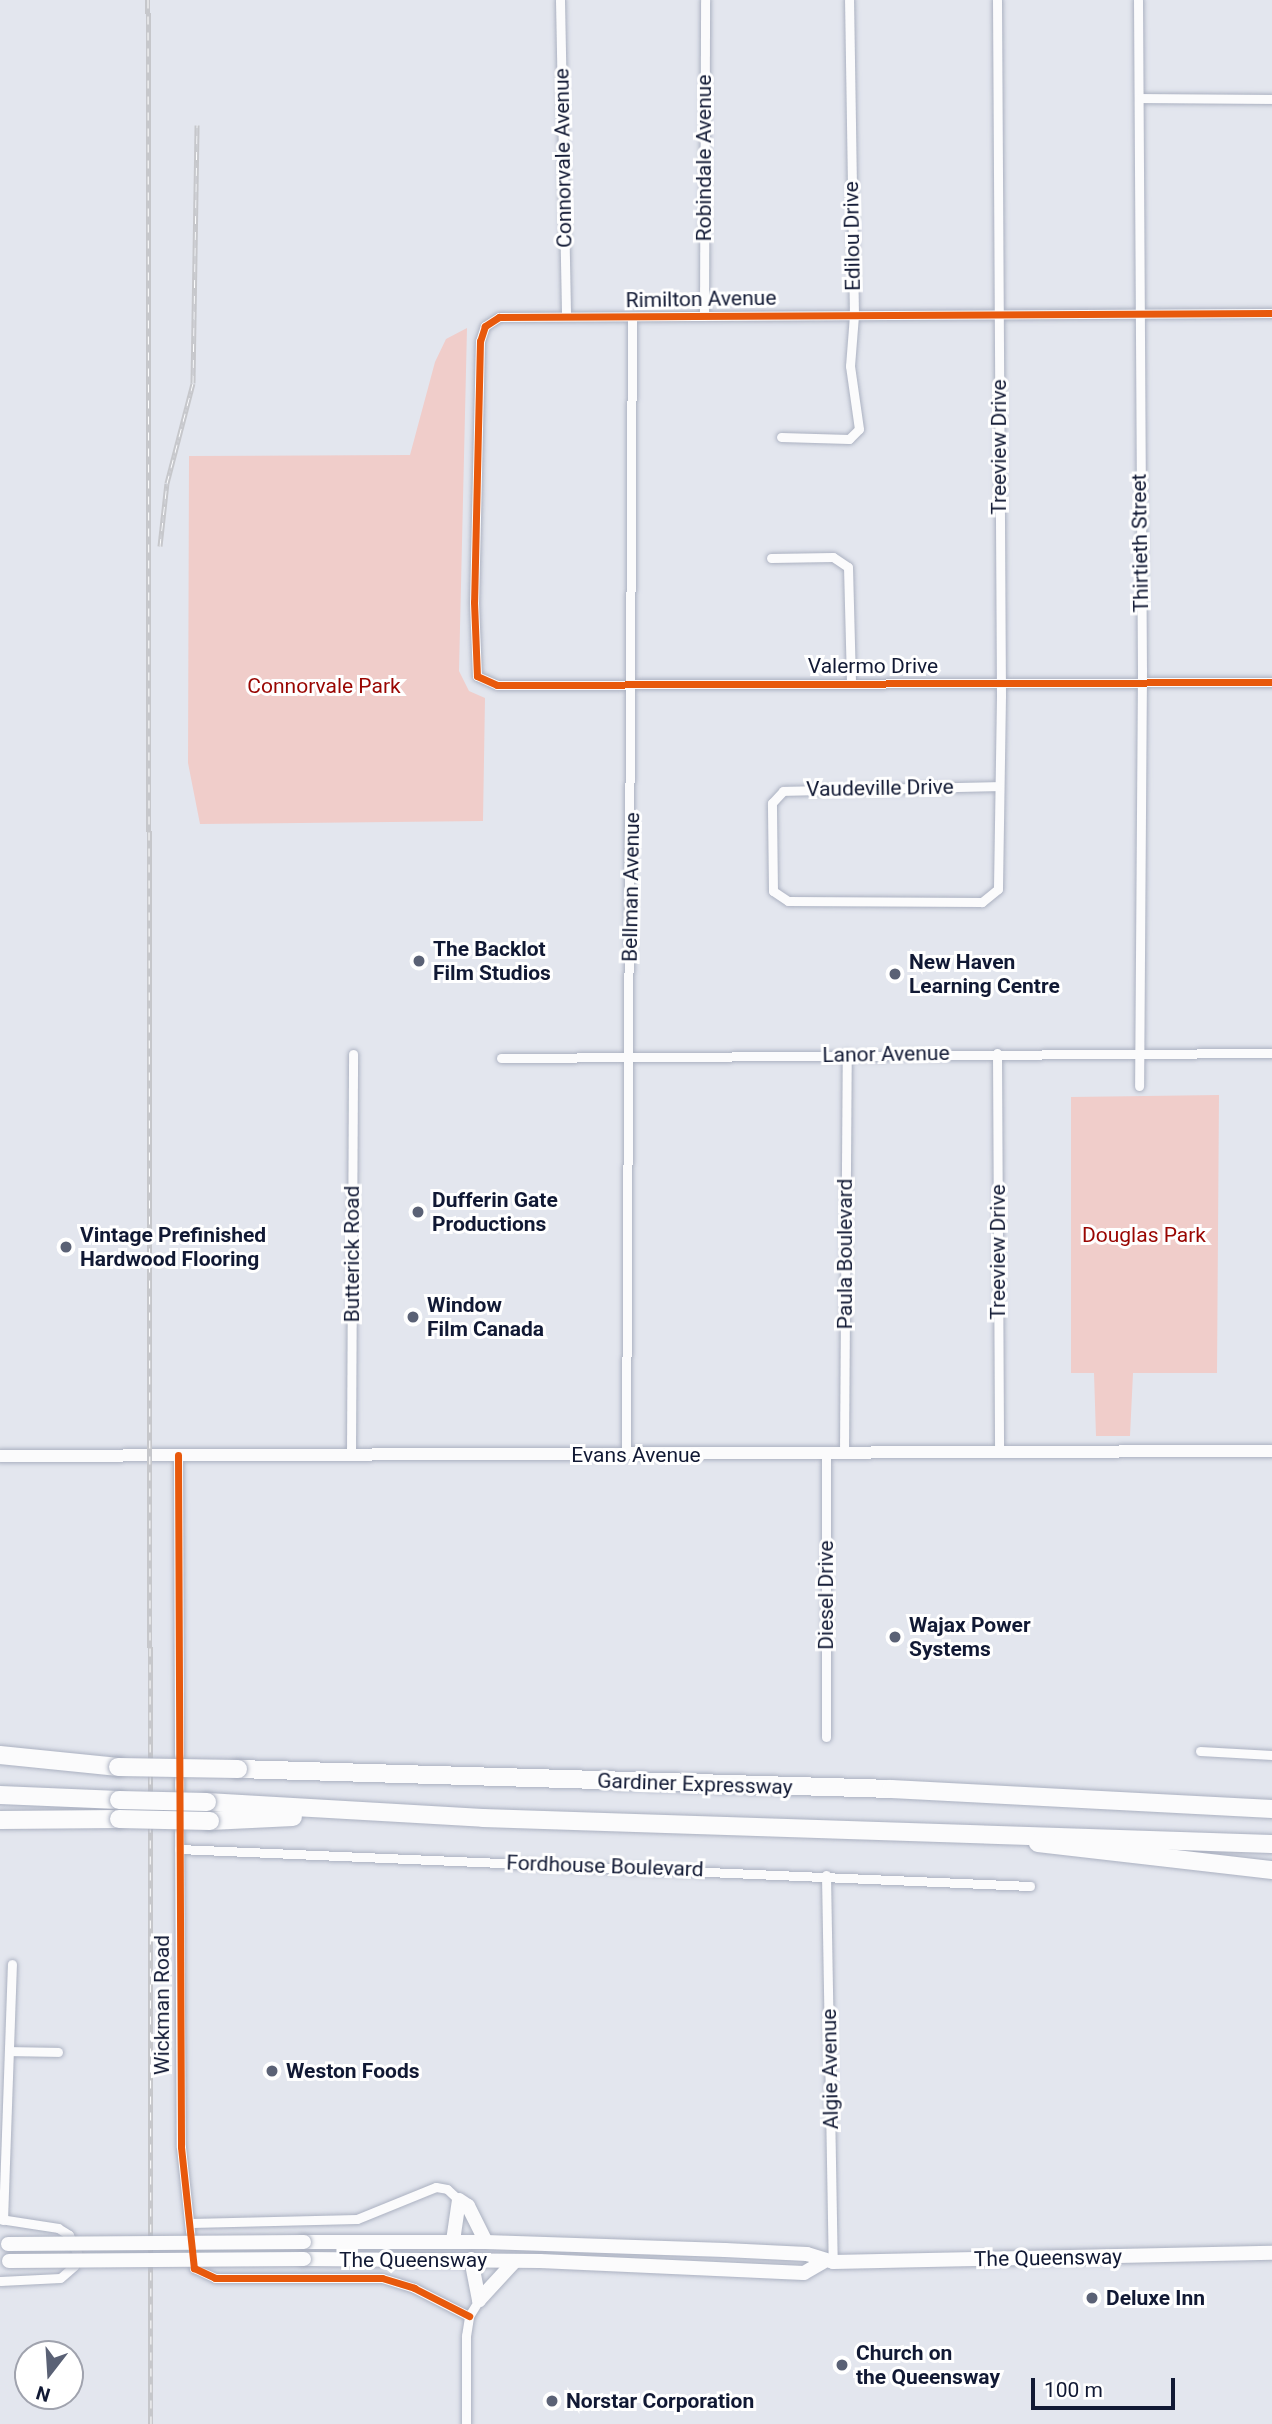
<!DOCTYPE html>
<style>
body{margin:0}
#map{position:relative;width:1272px;height:2424px;overflow:hidden;background:#e3e6ee;font-family:Roboto,sans-serif}
div>[style]{position:absolute}
[style*='--x']{left:calc(var(--x)*1px);top:calc(var(--y)*1px);width:calc(var(--w)*1px);rotate:calc(var(--a)*1deg)}
.green>*{inset:0;background:#f0cdca}
.roads{filter:drop-shadow(0 0 2px #abb1c1) drop-shadow(0 0 2px #abb1c1)}
.street>*{height:9px;margin:-4.5px;padding:0 4.5px;transform-origin:4.5px;border-radius:4.5px;background:#fbfbfc}
.secondary>*{height:12px;margin:-6px;padding:0 6px;transform-origin:6px;border-radius:6px;background:#fbfbfc}
.primary>*{height:14px;margin:-7px;padding:0 7px;transform-origin:7px;border-radius:7px;background:#fbfbfc}
.highway>*{height:18px;margin:-9px;padding:0 9px;transform-origin:9px;border-radius:9px;background:#fbfbfc}
.rail>*{height:5px;margin-top:-2.5px;transform-origin:0;background:repeating-linear-gradient(90deg,#fff 0 8px,#c6c7cb 0 16px);box-sizing:border-box;border-block:2px solid #c6c7cb}
.bridges{filter:drop-shadow(0 0 2px #abb1c1) drop-shadow(0 0 2px #abb1c1)}
.primary-bridge>*{height:14px;margin:-7px;padding:0 7px;transform-origin:7px;border-radius:7px;background:#fbfbfc}
.highway-bridge>*{height:18px;margin:-9px;padding:0 9px;transform-origin:9px;border-radius:9px;background:#fbfbfc}
.cycleway>*{height:7px;margin:-3.5px;padding:0 3.5px;transform-origin:3.5px;border-radius:3.5px;background:#e8590c}
.dots>*{width:19px;height:19px;translate:-50% -50%;box-sizing:border-box;border:4px solid #fff;border-radius:50%}
span{translate:-50% -50%;white-space:nowrap;text-align:center;line-height:1.15;-webkit-text-stroke:6px #fff;paint-order:stroke}
.street-label{font-size:21px;color:#111934}
.park-label{font-size:21px;color:#990602}
.poi-label{font-size:21px;color:#111934;font-weight:700}
.left{translate:0 -50%;text-align:left}
.north{position:absolute;left:14px;top:2340px;width:70px;height:70px;box-sizing:border-box;background:#fff;border:2px solid #a0a3ae;border-radius:50%;rotate:197deg;font-size:19px;font-weight:700;line-height:28px;text-align:center;color:#111934}
.north::after{content:'';display:block;margin:auto;width:24px;height:32px;background:#5a6175;clip-path:polygon(50% 0,100% 100%,50% 72%,0 100%)}
.scale{position:absolute;left:1031px;top:2378px;width:144px;height:32px;box-sizing:border-box;border:4px solid #111934;border-top:0;padding-left:9px;font-size:21px;line-height:24px;white-space:nowrap;color:#111934;-webkit-text-stroke:5px #fff;paint-order:stroke}
</style>
<div id="map">
<div class="green">
<div style="clip-path:polygon(467px 328px,459px 671px,469px 691px,485px 698px,483px 821px,200px 824px,188px 763px,189px 456px,410px 455px,435px 362px,446px 339px)"></div>
<div style="clip-path:polygon(1219px 1095px,1217px 1373px,1133px 1373px,1130px 1436px,1096px 1436px,1094px 1373px,1071px 1373px,1071px 1097px)"></div>
</div>
<div class="roads">
<div class="street">
<div style="--x:560;--y:0;--w:316;--a:88.9"></div>
<div style="--x:997;--y:0;--w:696;--a:89.67"></div>
<div style="--x:1001;--y:696;--w:193;--a:90.9"></div>
<div style="--x:998;--y:889;--w:21;--a:141"></div>
<div style="--x:982;--y:902;--w:194;--a:-179.7"></div>
<div style="--x:788;--y:901;--w:18;--a:-146"></div>
<div style="--x:773;--y:891;--w:88;--a:-90.7"></div>
<div style="--x:772;--y:803;--w:16;--a:-47"></div>
<div style="--x:783;--y:791;--w:215;--a:-1.3"></div>
<div style="--x:1138;--y:0;--w:670;--a:89.66"></div>
<div style="--x:1142;--y:670;--w:416;--a:90.4"></div>
<div style="--x:1139;--y:98;--w:133;--a:0.4"></div>
<div style="--x:1272;--y:313;--w:773;--a:179.7"></div>
<div style="--x:499;--y:317;--w:17;--a:147"></div>
<div style="--x:485;--y:326;--w:16;--a:108"></div>
<div style="--x:480;--y:341;--w:261;--a:91.3"></div>
<div style="--x:474;--y:602;--w:74;--a:87.7"></div>
<div style="--x:477;--y:676;--w:22;--a:24"></div>
<div style="--x:497;--y:685;--w:775;--a:-0.22"></div>
<div style="--x:704;--y:316;--w:316;--a:-89.8"></div>
<div style="--x:781;--y:437;--w:68;--a:1.7"></div>
<div style="--x:849;--y:439;--w:14;--a:-45"></div>
<div style="--x:859;--y:429;--w:64;--a:-98.1"></div>
<div style="--x:850;--y:366;--w:51;--a:-85.5"></div>
<div style="--x:854;--y:315;--w:315;--a:-90.9"></div>
<div style="--x:771;--y:558;--w:62;--a:-0.9"></div>
<div style="--x:833;--y:557;--w:18;--a:34"></div>
<div style="--x:848;--y:567;--w:116;--a:88.5"></div>
<div style="--x:997;--y:1053;--w:399;--a:89.7"></div>
<div style="--x:501;--y:1058;--w:771;--a:-0.37"></div>
<div style="--x:351;--y:1453;--w:399;--a:-89.7"></div>
<div style="--x:826;--y:1453;--w:284;--a:90"></div>
<div style="--x:844;--y:1453;--w:399;--a:-89.6"></div>
<div style="--x:178;--y:1455;--w:348;--a:89.8"></div>
<div style="--x:626;--y:1455;--w:1137;--a:-89.7"></div>
<div style="--x:1200;--y:1751;--w:72;--a:3.2"></div>
<div style="--x:179;--y:1817;--w:330;--a:89.7"></div>
<div style="--x:181;--y:2147;--w:122;--a:83.9"></div>
<div style="--x:194;--y:2268;--w:23;--a:25"></div>
<div style="--x:215;--y:2278;--w:167;--a:0"></div>
<div style="--x:382;--y:2278;--w:34;--a:17"></div>
<div style="--x:414;--y:2288;--w:62;--a:27"></div>
<div style="--x:179;--y:1849;--w:852;--a:2.49"></div>
<div style="--x:826;--y:1875;--w:387;--a:89"></div>
<div style="--x:9;--y:2051;--w:49;--a:1.2"></div>
<div style="--x:0;--y:2219;--w:59;--a:8.8"></div>
<div style="--x:58;--y:2228;--w:13;--a:32"></div>
<div style="--x:69;--y:2235;--w:20;--a:66"></div>
<div style="--x:77;--y:2253;--w:13;--a:103"></div>
<div style="--x:74;--y:2266;--w:18;--a:139"></div>
<div style="--x:60;--y:2278;--w:60;--a:177.1"></div>
<div style="--x:3;--y:2220;--w:256;--a:-88"></div>
<div style="--x:191;--y:2223;--w:166;--a:-1.4"></div>
<div style="--x:357;--y:2219;--w:85;--a:-22.1"></div>
<div style="--x:436;--y:2187;--w:11;--a:10"></div>
<div style="--x:447;--y:2189;--w:16;--a:43"></div>
<div style="--x:466;--y:2424;--w:88;--a:-90"></div>
<div style="--x:466;--y:2336;--w:20;--a:-81"></div>
<div style="--x:469;--y:2316;--w:19;--a:-58"></div>
</div>
<div class="secondary">
<div style="--x:0;--y:1456;--w:1272;--a:-0.23"></div>
</div>
<div class="primary">
<div style="--x:459;--y:2200;--w:11;--a:34"></div>
<div style="--x:468;--y:2206;--w:40;--a:63.4"></div>
<div style="--x:453;--y:2241;--w:41;--a:-81.7"></div>
<div style="--x:304;--y:2242;--w:182;--a:0"></div>
<div style="--x:486;--y:2242;--w:239;--a:1.9"></div>
<div style="--x:725;--y:2250;--w:82;--a:2.8"></div>
<div style="--x:807;--y:2254;--w:27;--a:17"></div>
<div style="--x:833;--y:2262;--w:439;--a:-1.2"></div>
<div style="--x:304;--y:2259;--w:236;--a:0.5"></div>
<div style="--x:540;--y:2261;--w:264;--a:2.6"></div>
<div style="--x:804;--y:2273;--w:22;--a:-30"></div>
<div style="--x:471;--y:2259;--w:42;--a:79"></div>
<div style="--x:479;--y:2300;--w:53;--a:-47.3"></div>
</div>
<div class="highway">
<div style="--x:0;--y:1755;--w:119;--a:5.8"></div>
<div style="--x:238;--y:1769;--w:653;--a:1.75"></div>
<div style="--x:891;--y:1789;--w:382;--a:3"></div>
<div style="--x:0;--y:1795;--w:119;--a:2.4"></div>
<div style="--x:207;--y:1802;--w:276;--a:3.3"></div>
<div style="--x:483;--y:1818;--w:789;--a:1.89"></div>
<div style="--x:0;--y:1820;--w:119;--a:-0.5"></div>
<div style="--x:210;--y:1821;--w:83;--a:-2.8"></div>
<div style="--x:1038;--y:1843;--w:236;--a:6.6"></div>
</div>
</div>
<div class="rail">
<div style="--x:148;--y:0;--w:2424;--a:89.93"></div>
<div style="--x:160;--y:546;--w:63;--a:-83.7"></div>
<div style="--x:167;--y:483;--w:103;--a:-75.4"></div>
<div style="--x:193;--y:383;--w:258;--a:-89.1"></div>
</div>
<div class="bridges">
<div class="primary-bridge">
<div style="--x:8;--y:2244;--w:296;--a:-0.4"></div>
<div style="--x:9;--y:2261;--w:295;--a:-0.4"></div>
</div>
<div class="highway-bridge">
<div style="--x:118;--y:1767;--w:120;--a:1"></div>
<div style="--x:119;--y:1800;--w:88;--a:1.3"></div>
<div style="--x:119;--y:1819;--w:91;--a:1.3"></div>
</div>
</div>
<div class="cycleway">
<div style="--x:1272;--y:313;--w:773;--a:179.7"></div>
<div style="--x:499;--y:317;--w:17;--a:147"></div>
<div style="--x:485;--y:326;--w:16;--a:108"></div>
<div style="--x:480;--y:341;--w:261;--a:91.3"></div>
<div style="--x:474;--y:602;--w:74;--a:87.7"></div>
<div style="--x:477;--y:676;--w:22;--a:24"></div>
<div style="--x:497;--y:685;--w:775;--a:-0.22"></div>
<div style="--x:178;--y:1455;--w:692;--a:89.75"></div>
<div style="--x:181;--y:2147;--w:122;--a:83.9"></div>
<div style="--x:194;--y:2268;--w:23;--a:25"></div>
<div style="--x:215;--y:2278;--w:167;--a:0"></div>
<div style="--x:382;--y:2278;--w:34;--a:17"></div>
<div style="--x:414;--y:2288;--w:62;--a:27"></div>
</div>
<div class="dots">
<div style="left:419px;top:961px;background:#5a6175"></div>
<div style="left:895px;top:974px;background:#5a6175"></div>
<div style="left:418px;top:1212px;background:#5a6175"></div>
<div style="left:66px;top:1247px;background:#5a6175"></div>
<div style="left:413px;top:1317px;background:#5a6175"></div>
<div style="left:895px;top:1637px;background:#5a6175"></div>
<div style="left:272px;top:2071px;background:#5a6175"></div>
<div style="left:1092px;top:2298px;background:#5a6175"></div>
<div style="left:842px;top:2365px;background:#5a6175"></div>
<div style="left:552px;top:2401px;background:#5a6175"></div>
</div>
<div class="street-label">
<span style="left:563px;top:158px;rotate:-91deg">Connorvale Avenue</span>
<span style="left:704px;top:158px;rotate:-90deg">Robindale Avenue</span>
<span style="left:852px;top:236px;rotate:-91deg">Edilou Drive</span>
<span style="left:701px;top:299px;rotate:-1deg">Rimilton Avenue</span>
<span style="left:999px;top:447px;rotate:-90deg">Treeview Drive</span>
<span style="left:1140px;top:543px;rotate:-91deg">Thirtieth Street</span>
<span style="left:873px;top:666px">Valermo Drive</span>
<span style="left:880px;top:788px;rotate:-1deg">Vaudeville Drive</span>
<span style="left:631px;top:887px;rotate:-89deg">Bellman Avenue</span>
<span style="left:886px;top:1054px;rotate:-1deg">Lanor Avenue</span>
<span style="left:998px;top:1252px;rotate:-90deg">Treeview Drive</span>
<span style="left:352px;top:1254px;rotate:-90deg">Butterick Road</span>
<span style="left:845px;top:1254px;rotate:-90deg">Paula Boulevard</span>
<span style="left:636px;top:1455px">Evans Avenue</span>
<span style="left:826px;top:1595px;rotate:-90deg">Diesel Drive</span>
<span style="left:695px;top:1784px;rotate:2deg">Gardiner Expressway</span>
<span style="left:605px;top:1866px;rotate:2deg">Fordhouse Boulevard</span>
<span style="left:162px;top:2005px;rotate:-90deg">Wickman Road</span>
<span style="left:830px;top:2069px;rotate:-91deg">Algie Avenue</span>
<span style="left:1048px;top:2258px;rotate:-1deg">The Queensway</span>
<span style="left:413px;top:2260px">The Queensway</span>
</div>
<div class="park-label">
<span style="left:324px;top:686px">Connorvale Park</span>
<span style="left:1144px;top:1235px">Douglas Park</span>
</div>
<div class="poi-label">
<span class="left" style="left:433px;top:961px">The Backlot<br>Film Studios</span>
<span class="left" style="left:909px;top:974px">New Haven<br>Learning Centre</span>
<span class="left" style="left:432px;top:1212px">Dufferin Gate<br>Productions</span>
<span class="left" style="left:80px;top:1247px">Vintage Prefinished<br>Hardwood Flooring</span>
<span class="left" style="left:427px;top:1317px">Window<br>Film Canada</span>
<span class="left" style="left:909px;top:1637px">Wajax Power<br>Systems</span>
<span class="left" style="left:286px;top:2071px">Weston Foods</span>
<span class="left" style="left:1106px;top:2298px">Deluxe Inn</span>
<span class="left" style="left:856px;top:2365px">Church on<br>the Queensway</span>
<span class="left" style="left:566px;top:2401px">Norstar Corporation</span>
</div>
<div class="north">N</div>
<div class="scale">100 m</div>
</div>
